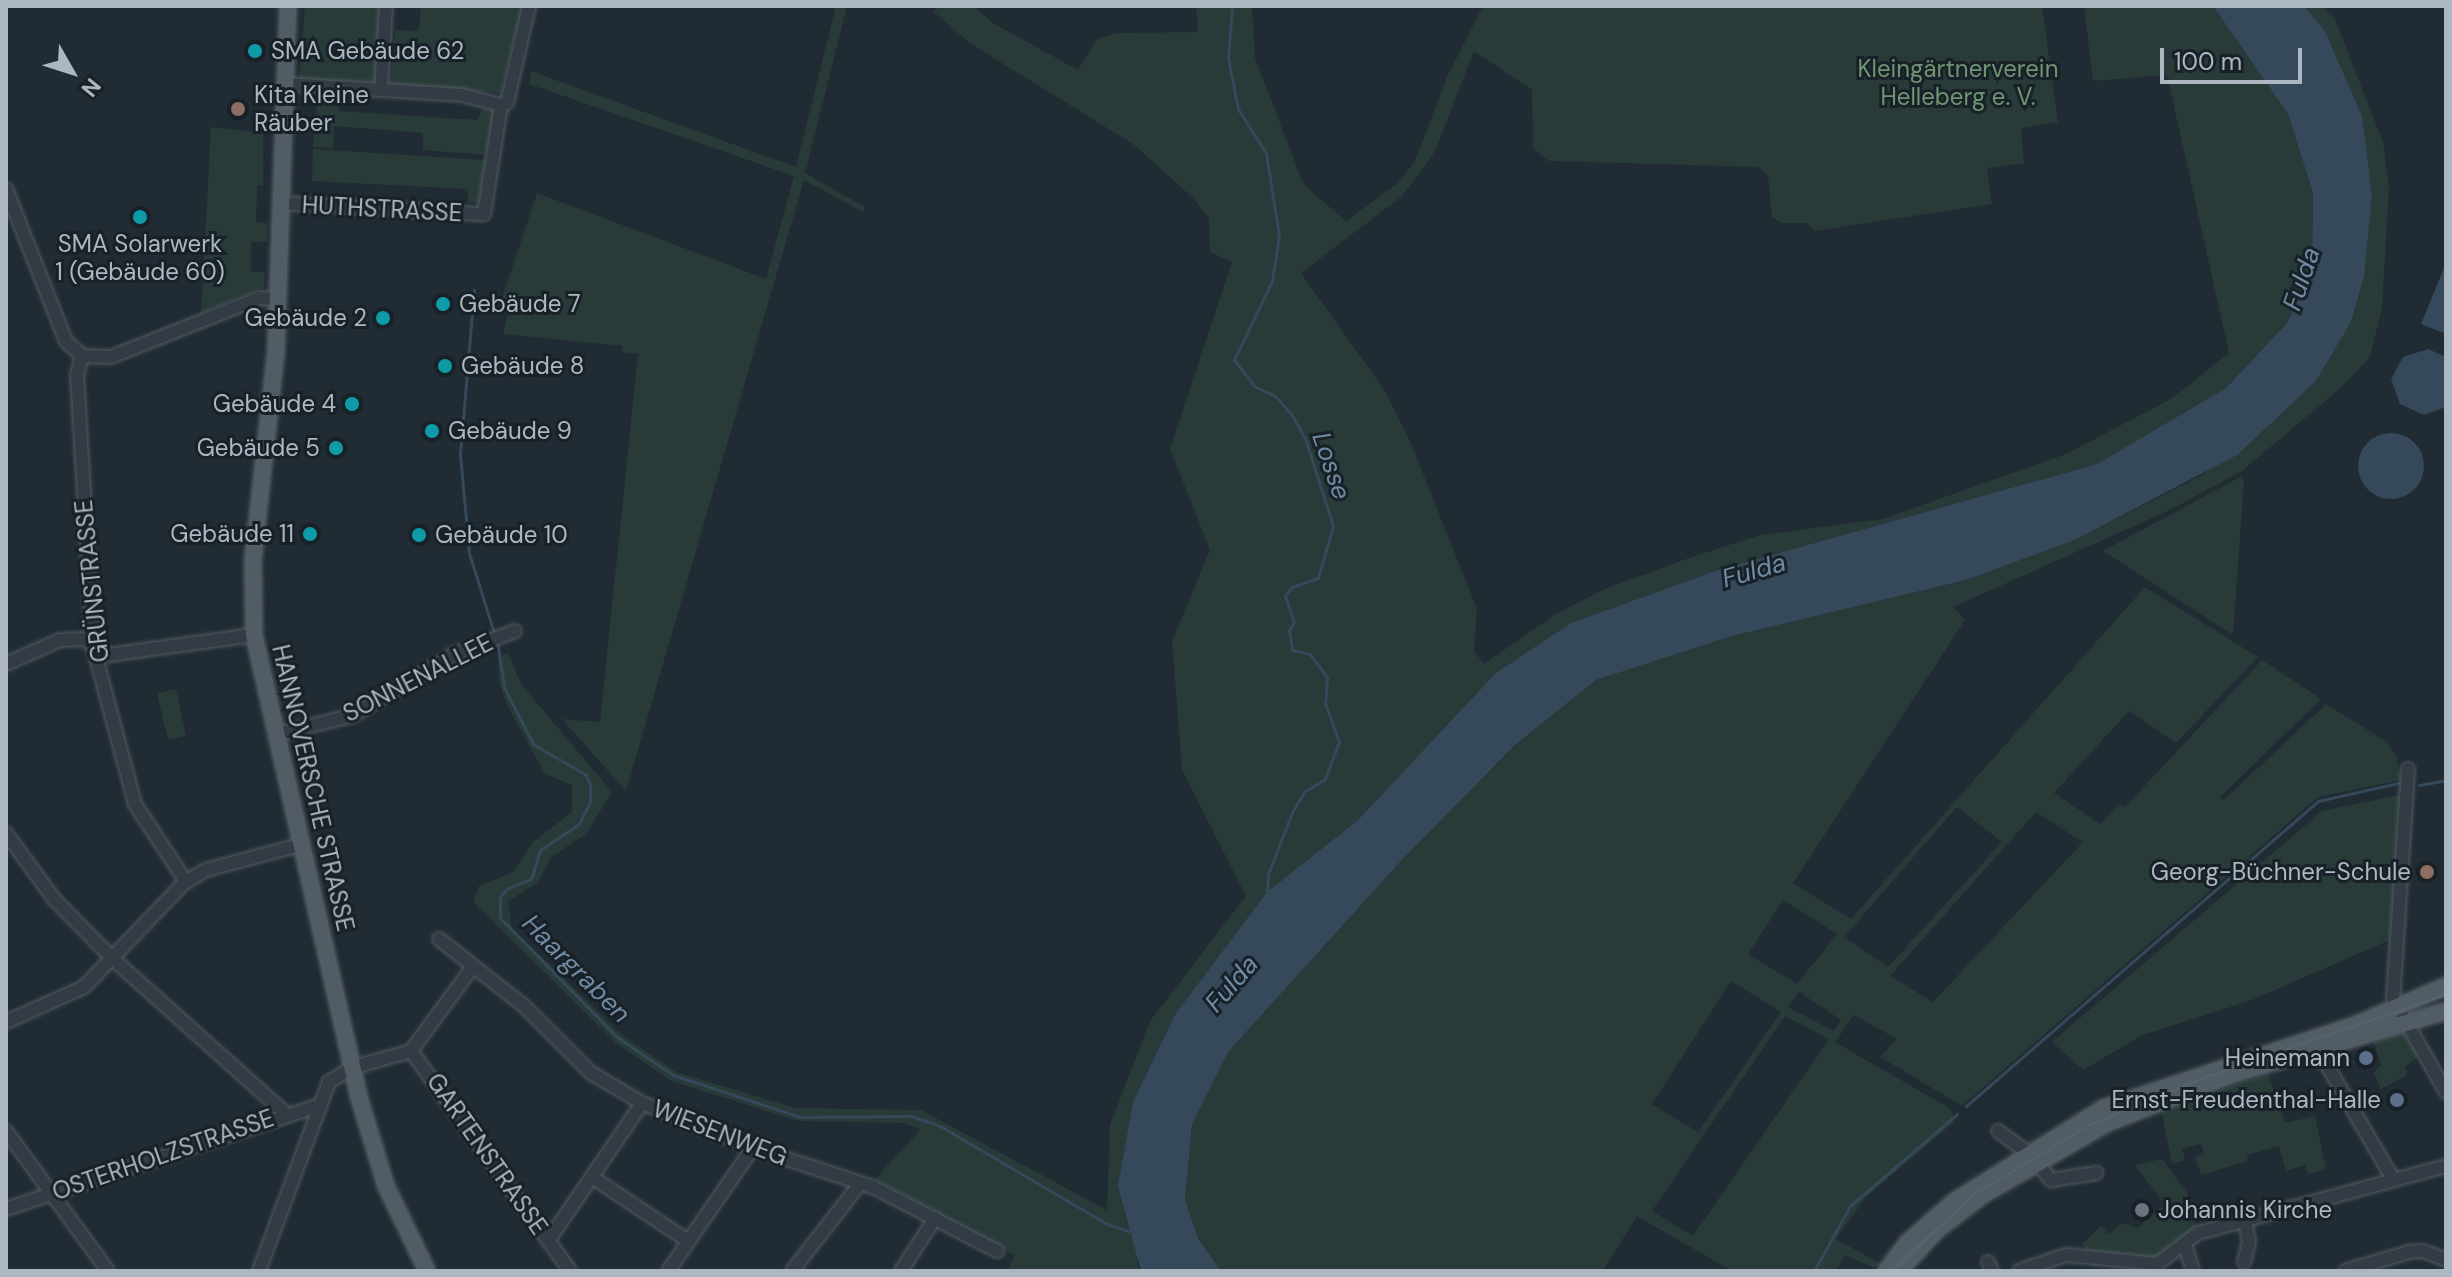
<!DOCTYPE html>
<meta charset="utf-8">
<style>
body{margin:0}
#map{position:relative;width:2452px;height:1277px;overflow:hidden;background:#202b33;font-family:"DM Sans",sans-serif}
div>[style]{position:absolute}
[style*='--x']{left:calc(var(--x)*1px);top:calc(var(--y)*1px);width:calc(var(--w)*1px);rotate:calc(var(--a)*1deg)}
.green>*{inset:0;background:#283b38}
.water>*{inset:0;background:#35495a}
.round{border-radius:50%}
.stream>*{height:3px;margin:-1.5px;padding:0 1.5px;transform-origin:1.5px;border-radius:1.5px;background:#35495a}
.roads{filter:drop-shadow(0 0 2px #515a62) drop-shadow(0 0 2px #515a62)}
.minor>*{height:12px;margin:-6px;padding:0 6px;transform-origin:6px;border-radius:6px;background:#333c44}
.major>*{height:16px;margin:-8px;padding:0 8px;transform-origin:8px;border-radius:8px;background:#515c64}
.tram>*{height:2px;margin:-1px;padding:0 1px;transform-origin:1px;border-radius:1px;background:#57636d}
.dots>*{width:22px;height:22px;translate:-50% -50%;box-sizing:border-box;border:4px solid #192128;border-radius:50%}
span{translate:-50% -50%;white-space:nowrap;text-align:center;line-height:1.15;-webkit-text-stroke:6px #192128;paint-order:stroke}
.poi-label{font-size:24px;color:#adb7c1}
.left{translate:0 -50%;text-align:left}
.right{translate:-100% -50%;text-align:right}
.park-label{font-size:24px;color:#6f9572}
.street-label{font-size:24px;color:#adb7c1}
.water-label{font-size:26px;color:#708ca4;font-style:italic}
.frame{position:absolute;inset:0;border:8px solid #adb7c1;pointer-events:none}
.north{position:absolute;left:32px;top:32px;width:80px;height:80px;-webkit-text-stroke:6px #192128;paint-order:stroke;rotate:129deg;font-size:22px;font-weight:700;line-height:32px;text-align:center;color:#adb7c1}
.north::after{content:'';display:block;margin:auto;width:28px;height:36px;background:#adb7c1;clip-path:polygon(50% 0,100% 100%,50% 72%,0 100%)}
.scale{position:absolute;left:2160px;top:48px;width:142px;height:36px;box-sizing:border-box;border:4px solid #adb7c1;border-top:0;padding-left:10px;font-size:24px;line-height:28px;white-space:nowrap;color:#adb7c1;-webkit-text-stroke:6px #192128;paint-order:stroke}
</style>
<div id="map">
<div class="green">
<div style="clip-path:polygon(305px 6px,381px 6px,376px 83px,299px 79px)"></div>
<div style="clip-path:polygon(421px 6px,522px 6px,501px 93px,391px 84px,395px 30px,419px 31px)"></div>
<div style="clip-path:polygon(836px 6px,847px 6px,805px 173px,865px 207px,863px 212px,804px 180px,626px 791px,562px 719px,600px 722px,638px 354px,622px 352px,622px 346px,503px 334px,511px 302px,502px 298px,537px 193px,766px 279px,794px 176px,529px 84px,531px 71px,796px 167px)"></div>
<div style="clip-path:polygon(939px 6px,973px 6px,993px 23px,1078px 70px,1097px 39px,1117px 33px,1198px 32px,1196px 6px,1252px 6px,1255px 58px,1298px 170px,1305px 186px,1346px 221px,1398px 183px,1415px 161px,1447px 77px,1483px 6px,2042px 6px,2058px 122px,2021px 128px,2024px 163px,1987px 168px,1992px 204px,1814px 231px,1807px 223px,1781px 223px,1772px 217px,1768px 176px,1760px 167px,1549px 161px,1533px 148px,1532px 90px,1474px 51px,1435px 151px,1421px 172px,1401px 197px,1301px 273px,1385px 391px,1411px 443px,1477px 609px,1474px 651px,1484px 664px,1554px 615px,1602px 590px,1689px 558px,1760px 535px,1883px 519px,2066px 454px,2171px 399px,2229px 353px,2167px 75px,2093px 81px,2084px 6px,2213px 6px,2288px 114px,2313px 193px,2312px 266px,2287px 323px,2226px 388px,2097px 464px,1718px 570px,1571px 623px,1412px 762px,1358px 820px,1267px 892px,1176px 1013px,1137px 1265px,1141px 1271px,1007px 1271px,1015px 1255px,875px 1179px,921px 1129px,902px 1123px,799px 1121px,671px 1081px,616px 1043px,473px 902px,479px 886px,513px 872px,533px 842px,572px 812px,572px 785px,545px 774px,509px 709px,499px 683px,498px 657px,508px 653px,521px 684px,612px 792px,586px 834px,551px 857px,538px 882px,508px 902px,512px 928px,621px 1034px,676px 1072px,795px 1108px,921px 1110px,1107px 1210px,1110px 1125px,1150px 1021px,1246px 896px,1182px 770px,1172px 641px,1210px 550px,1170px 449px,1232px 262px,1210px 252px,1209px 218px,1193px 198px,1133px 144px,968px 42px,933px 11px)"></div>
<div style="clip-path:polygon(evenodd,2304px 6px,2322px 6px,2334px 17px,2383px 142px,2389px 188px,2382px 308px,2370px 357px,2344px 385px,2242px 471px,2170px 510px,1953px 607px,1965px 620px,1793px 883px,1851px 919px,2145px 587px,2258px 657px,2176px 743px,2129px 711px,2054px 793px,2100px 824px,2119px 804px,2125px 807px,2262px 660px,2321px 699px,2219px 798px,2224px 800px,2326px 704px,2387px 742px,2396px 756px,2401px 780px,2318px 797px,1962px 1106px,1880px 1057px,1897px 1039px,1854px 1015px,1835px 1042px,1951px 1109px,1954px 1122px,1866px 1197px,1836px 1239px,1879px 1263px,1874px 1268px,1845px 1255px,1836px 1271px,1732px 1271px,1637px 1216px,1603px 1271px,1221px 1271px,1198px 1237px,1185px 1201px,1192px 1125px,1229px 1051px,1399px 863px,1515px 745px,1596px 680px,1732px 636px,1966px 580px,2075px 540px,2202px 475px,2316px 381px,2351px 322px,2364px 277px,2362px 116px,2325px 31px,2304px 6px,1957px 807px,2002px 842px,1888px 967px,1844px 937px,1957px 807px,2304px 6px,2036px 812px,2083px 842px,1933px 1002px,1890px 976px,2036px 812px,2304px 6px,1783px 900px,1837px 934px,1797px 984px,1748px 954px,1783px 900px,2304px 6px,1731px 981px,1781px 1012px,1698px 1132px,1652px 1104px,1731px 981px,2304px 6px,1799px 992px,1841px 1020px,1833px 1031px,1788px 1007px,1799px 992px,2304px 6px,1785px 1016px,1829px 1039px,1693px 1236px,1652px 1211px,1785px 1016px)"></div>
<div style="clip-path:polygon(318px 95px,340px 96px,339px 111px,478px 120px,482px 108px,497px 112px,485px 155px,423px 150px,423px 133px,334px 126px,333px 148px,313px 147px)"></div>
<div style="clip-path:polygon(211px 127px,263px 133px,263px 185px,257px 186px,256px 222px,267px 223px,267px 242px,251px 242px,251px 272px,265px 272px,264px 287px,201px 313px)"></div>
<div style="clip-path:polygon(313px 149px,486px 160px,479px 203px,468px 202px,468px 189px,312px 181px)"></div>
<div style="clip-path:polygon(2240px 477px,2244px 481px,2233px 635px,2103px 551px)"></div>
<div style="clip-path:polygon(176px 689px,186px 736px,168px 740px,157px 693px)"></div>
<div style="clip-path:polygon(2399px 795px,2392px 939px,2252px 1000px,2143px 1035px,2083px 1070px,2052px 1042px,2322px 811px)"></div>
<div style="clip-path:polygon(2406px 1032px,2420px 1055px,2405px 1067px,2407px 1075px,2381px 1089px,2374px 1073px,2381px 1065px,2373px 1041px)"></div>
<div style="clip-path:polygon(2268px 1073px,2285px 1123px,2315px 1116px,2326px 1169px,2308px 1174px,2305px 1165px,2286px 1171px,2279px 1146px,2247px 1155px,2248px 1161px,2201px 1175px,2195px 1157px,2204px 1154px,2201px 1144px,2182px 1149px,2185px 1160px,2172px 1164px,2161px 1109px)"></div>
<div style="clip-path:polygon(2162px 1159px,2188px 1194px,2198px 1233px,2157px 1264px,2086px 1255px,2083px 1243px,2101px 1226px,2109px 1234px,2123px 1223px,2137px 1228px,2165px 1204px,2135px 1165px)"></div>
</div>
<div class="water">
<div style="clip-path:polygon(2213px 6px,2304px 6px,2325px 31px,2362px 116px,2372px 195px,2364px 277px,2351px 322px,2316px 381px,2237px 455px,2075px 540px,1966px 580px,1732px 636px,1596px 680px,1515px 745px,1399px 863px,1229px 1051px,1192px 1125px,1185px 1200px,1198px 1238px,1221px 1271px,1141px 1271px,1118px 1186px,1133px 1102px,1176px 1013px,1267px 892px,1358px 820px,1496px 673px,1571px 623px,1718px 570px,2097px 464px,2226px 388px,2287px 323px,2312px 266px,2313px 193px,2288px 114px)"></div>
<div style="clip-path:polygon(2446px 263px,2446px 334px,2421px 324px)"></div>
<div style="clip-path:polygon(2428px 349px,2446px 357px,2446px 407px,2424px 415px,2400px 404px,2391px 379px,2403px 357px)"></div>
<div class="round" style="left:2358px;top:433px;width:66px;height:66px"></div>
</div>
<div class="stream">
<div style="--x:1232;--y:6;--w:52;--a:94.4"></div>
<div style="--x:1228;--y:58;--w:52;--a:78.9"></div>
<div style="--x:1238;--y:109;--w:52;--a:57.5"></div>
<div style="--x:1266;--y:153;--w:84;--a:81.1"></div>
<div style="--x:1279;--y:236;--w:46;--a:98.8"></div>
<div style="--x:1272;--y:281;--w:88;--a:115.7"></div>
<div style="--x:1234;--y:360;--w:33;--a:52"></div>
<div style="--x:1254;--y:386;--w:23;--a:25"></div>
<div style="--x:1275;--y:396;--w:25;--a:48"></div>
<div style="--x:1292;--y:415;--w:26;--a:61"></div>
<div style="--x:1305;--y:438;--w:92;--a:72.3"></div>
<div style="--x:1333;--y:526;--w:54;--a:106.1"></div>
<div style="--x:1318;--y:578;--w:28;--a:161"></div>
<div style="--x:1292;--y:587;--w:11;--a:128"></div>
<div style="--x:1285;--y:596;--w:28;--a:71"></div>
<div style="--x:1294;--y:622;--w:9;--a:122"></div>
<div style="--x:1289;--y:630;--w:20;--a:81"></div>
<div style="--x:1292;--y:650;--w:18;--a:13"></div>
<div style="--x:1310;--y:654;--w:29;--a:54"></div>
<div style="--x:1327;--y:677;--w:26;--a:94"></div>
<div style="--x:1325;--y:703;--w:41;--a:70.3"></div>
<div style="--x:1339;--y:742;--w:40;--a:111"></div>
<div style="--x:1325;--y:779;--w:23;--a:149"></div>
<div style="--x:1305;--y:791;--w:22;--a:122"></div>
<div style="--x:1293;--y:810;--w:69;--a:111.3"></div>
<div style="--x:1268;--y:874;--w:21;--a:93"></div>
<div style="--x:474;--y:290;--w:165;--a:94.9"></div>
<div style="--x:460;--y:454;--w:99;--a:84.8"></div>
<div style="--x:469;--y:553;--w:84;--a:72.6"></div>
<div style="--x:497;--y:640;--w:48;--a:81.5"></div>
<div style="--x:504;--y:687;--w:64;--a:63"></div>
<div style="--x:533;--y:744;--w:61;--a:30.3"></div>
<div style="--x:586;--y:775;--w:11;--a:68"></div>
<div style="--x:590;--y:785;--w:17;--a:90"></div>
<div style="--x:590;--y:802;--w:25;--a:117"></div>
<div style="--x:579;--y:824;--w:47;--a:146.3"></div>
<div style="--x:540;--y:850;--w:30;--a:107"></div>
<div style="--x:531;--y:879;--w:25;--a:159"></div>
<div style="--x:508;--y:888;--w:12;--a:132"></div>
<div style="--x:500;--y:897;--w:21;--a:90"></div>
<div style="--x:500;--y:918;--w:167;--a:45.5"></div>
<div style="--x:617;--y:1037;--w:68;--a:34.2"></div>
<div style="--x:673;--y:1075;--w:134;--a:18.3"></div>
<div style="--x:800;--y:1117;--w:111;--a:-0.5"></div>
<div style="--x:911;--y:1116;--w:31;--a:19"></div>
<div style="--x:940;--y:1126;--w:194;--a:30.4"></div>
<div style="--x:1107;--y:1224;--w:25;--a:18"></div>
<div style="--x:2419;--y:785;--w:27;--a:-10"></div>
<div style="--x:1966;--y:1106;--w:466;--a:-40.9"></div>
<div style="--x:2318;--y:801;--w:86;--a:-12.7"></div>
<div style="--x:1814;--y:1271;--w:74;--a:-61"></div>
<div style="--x:1850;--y:1206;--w:141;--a:-40.7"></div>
</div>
<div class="roads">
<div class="minor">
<div style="--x:284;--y:84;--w:178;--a:3.5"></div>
<div style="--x:462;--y:95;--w:40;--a:14.4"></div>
<div style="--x:381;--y:90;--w:84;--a:-86.6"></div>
<div style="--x:6;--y:189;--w:163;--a:68.5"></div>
<div style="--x:66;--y:341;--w:22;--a:43"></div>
<div style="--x:82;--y:356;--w:29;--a:2"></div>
<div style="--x:111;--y:357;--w:159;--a:-21.7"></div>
<div style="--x:259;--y:298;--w:18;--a:3"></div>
<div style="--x:279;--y:203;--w:205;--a:3.1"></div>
<div style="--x:484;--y:214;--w:110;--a:-81.1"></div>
<div style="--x:501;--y:105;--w:6;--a:-18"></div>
<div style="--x:507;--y:103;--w:99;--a:-77.2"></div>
<div style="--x:82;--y:356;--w:20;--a:105"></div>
<div style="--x:77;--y:375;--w:271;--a:86.6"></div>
<div style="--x:93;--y:646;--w:163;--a:75.1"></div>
<div style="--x:135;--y:804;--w:93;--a:56.8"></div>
<div style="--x:6;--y:664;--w:59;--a:-24"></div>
<div style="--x:60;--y:640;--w:24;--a:-2"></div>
<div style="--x:84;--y:639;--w:29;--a:34"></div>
<div style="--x:108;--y:655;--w:147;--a:-7.8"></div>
<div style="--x:274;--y:735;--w:82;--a:-14"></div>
<div style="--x:354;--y:715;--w:117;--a:-31.4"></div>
<div style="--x:454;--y:654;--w:65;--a:-20.7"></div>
<div style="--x:2408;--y:769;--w:230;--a:93.7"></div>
<div style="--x:2393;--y:999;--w:107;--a:60.3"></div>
<div style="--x:6;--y:833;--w:82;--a:54"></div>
<div style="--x:54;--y:899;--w:84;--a:45.5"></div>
<div style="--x:113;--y:959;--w:231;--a:41.8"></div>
<div style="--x:439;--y:939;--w:107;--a:38.2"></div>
<div style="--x:523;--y:1005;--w:96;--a:45"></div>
<div style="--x:591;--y:1073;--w:59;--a:30.5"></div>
<div style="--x:642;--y:1103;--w:120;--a:22.1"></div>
<div style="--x:753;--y:1148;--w:126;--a:18"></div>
<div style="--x:873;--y:1187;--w:140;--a:27.3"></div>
<div style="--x:6;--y:1022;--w:85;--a:-24.2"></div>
<div style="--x:84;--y:987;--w:144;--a:-46.1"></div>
<div style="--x:184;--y:883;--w:26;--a:-31"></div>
<div style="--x:206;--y:870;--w:97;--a:-14.9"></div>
<div style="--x:2317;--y:1048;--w:151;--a:59.9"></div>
<div style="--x:411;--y:1051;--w:103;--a:-53.7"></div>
<div style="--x:6;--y:1131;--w:173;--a:53.9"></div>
<div style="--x:1998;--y:1131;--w:42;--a:36.3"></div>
<div style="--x:2032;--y:1156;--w:31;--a:52"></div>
<div style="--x:2051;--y:1180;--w:46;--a:-8.8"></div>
<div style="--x:592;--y:1177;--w:115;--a:33.7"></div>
<div style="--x:6;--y:1209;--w:331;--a:-18.3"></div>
<div style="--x:548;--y:1241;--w:167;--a:-55.7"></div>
<div style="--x:2185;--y:1245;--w:27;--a:73"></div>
<div style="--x:1988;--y:1262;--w:10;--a:66"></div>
<div style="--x:2244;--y:1262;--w:21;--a:-76"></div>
<div style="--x:2249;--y:1242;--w:20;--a:-101"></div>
<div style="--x:259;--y:1271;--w:202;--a:-69.7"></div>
<div style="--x:329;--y:1082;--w:26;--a:-32"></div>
<div style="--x:351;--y:1068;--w:62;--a:-15.8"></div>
<div style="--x:411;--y:1051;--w:271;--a:54.1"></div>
<div style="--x:668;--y:1271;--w:150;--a:-55.4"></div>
<div style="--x:792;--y:1271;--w:109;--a:-52.1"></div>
<div style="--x:901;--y:1271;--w:63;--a:-57.3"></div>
<div style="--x:2019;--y:1271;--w:50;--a:-18.8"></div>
<div style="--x:2066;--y:1255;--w:91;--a:5.6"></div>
<div style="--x:2157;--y:1264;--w:51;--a:-37.1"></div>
<div style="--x:2198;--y:1233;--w:257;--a:-15.1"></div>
<div style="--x:2345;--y:1271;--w:67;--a:-16.5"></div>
<div style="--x:2409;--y:1252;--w:14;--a:-4"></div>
<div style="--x:2423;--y:1251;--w:25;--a:21"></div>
</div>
<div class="major">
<div style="--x:288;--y:6;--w:345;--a:92"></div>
<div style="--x:276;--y:351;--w:211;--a:96.3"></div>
<div style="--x:253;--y:561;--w:74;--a:89.2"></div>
<div style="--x:254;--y:635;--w:471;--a:77.2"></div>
<div style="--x:358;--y:1094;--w:96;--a:73.1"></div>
<div style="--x:386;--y:1186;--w:94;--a:64.2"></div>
<div style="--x:1886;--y:1271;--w:35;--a:-53"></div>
<div style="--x:1907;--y:1243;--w:64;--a:-41.2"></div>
<div style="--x:1955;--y:1201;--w:176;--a:-32"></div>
<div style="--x:2104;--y:1108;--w:268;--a:-18.3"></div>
<div style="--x:2358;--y:1024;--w:96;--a:-23.4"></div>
<div style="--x:1899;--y:1271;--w:56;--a:-47.2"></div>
<div style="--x:1937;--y:1230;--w:59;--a:-37.5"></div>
<div style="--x:1984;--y:1194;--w:140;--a:-30"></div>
<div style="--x:2105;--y:1124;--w:141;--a:-21.3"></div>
<div style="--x:2236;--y:1073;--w:219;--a:-16.4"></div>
</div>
</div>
<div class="tram">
<div style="--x:1892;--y:1271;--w:113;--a:-42.9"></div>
<div style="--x:1975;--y:1194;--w:134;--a:-31"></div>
<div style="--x:2090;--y:1125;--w:129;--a:-22.4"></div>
<div style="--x:2209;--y:1076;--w:250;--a:-18.9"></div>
</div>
<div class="dots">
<div style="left:255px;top:51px;background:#0f9aa8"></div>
<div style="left:238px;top:109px;background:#8d6e63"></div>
<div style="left:140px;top:217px;background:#0f9aa8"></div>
<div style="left:443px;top:304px;background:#0f9aa8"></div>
<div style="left:383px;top:318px;background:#0f9aa8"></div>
<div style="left:445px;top:366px;background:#0f9aa8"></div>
<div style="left:352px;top:404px;background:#0f9aa8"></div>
<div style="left:432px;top:431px;background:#0f9aa8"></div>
<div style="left:336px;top:448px;background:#0f9aa8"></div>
<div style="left:310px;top:534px;background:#0f9aa8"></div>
<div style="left:419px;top:535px;background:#0f9aa8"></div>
<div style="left:2427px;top:872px;background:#8d6e63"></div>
<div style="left:2366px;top:1058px;background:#5c6f8a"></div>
<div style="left:2397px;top:1100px;background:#5c6f8a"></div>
<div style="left:2142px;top:1210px;background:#6b7280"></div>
</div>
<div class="poi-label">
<span class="left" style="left:271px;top:51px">SMA Gebäude 62</span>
<span class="left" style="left:254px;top:109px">Kita Kleine<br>Räuber</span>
<span style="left:140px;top:258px">SMA Solarwerk<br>1 (Gebäude 60)</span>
<span class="left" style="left:459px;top:304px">Gebäude 7</span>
<span class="right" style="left:367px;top:318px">Gebäude 2</span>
<span class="left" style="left:461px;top:366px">Gebäude 8</span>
<span class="right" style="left:336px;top:404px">Gebäude 4</span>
<span class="left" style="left:448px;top:431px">Gebäude 9</span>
<span class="right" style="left:320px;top:448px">Gebäude 5</span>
<span class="right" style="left:294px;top:534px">Gebäude 11</span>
<span class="left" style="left:435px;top:535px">Gebäude 10</span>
<span class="right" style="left:2411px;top:872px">Georg-Büchner-Schule</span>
<span class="right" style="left:2350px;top:1058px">Heinemann</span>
<span class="right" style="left:2381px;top:1100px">Ernst-Freudenthal-Halle</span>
<span class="left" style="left:2158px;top:1210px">Johannis Kirche</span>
</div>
<div class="park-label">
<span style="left:1958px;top:83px">Kleingärtnerverein<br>Helleberg e. V.</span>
</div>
<div class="street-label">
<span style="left:382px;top:209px;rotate:3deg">HUTHSTRASSE</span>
<span style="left:92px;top:581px;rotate:-96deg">GRÜNSTRASSE</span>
<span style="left:418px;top:678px;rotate:-27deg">SONNENALLEE</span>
<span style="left:313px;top:788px;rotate:77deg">HANNOVERSCHE STRASSE</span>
<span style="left:720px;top:1133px;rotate:21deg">WIESENWEG</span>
<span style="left:487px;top:1154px;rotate:55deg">GARTENSTRASSE</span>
<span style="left:163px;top:1155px;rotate:-19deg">OSTERHOLZSTRASSE</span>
</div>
<div class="water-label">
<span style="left:2302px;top:279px;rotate:-71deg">Fulda</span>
<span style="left:1331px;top:466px;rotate:71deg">Losse</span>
<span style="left:1754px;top:571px;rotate:-16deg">Fulda</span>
<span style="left:576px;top:969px;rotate:45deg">Haargraben</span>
<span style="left:1232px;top:984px;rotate:-49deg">Fulda</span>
</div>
<div class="frame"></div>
<div class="north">N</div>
<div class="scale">100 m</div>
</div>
